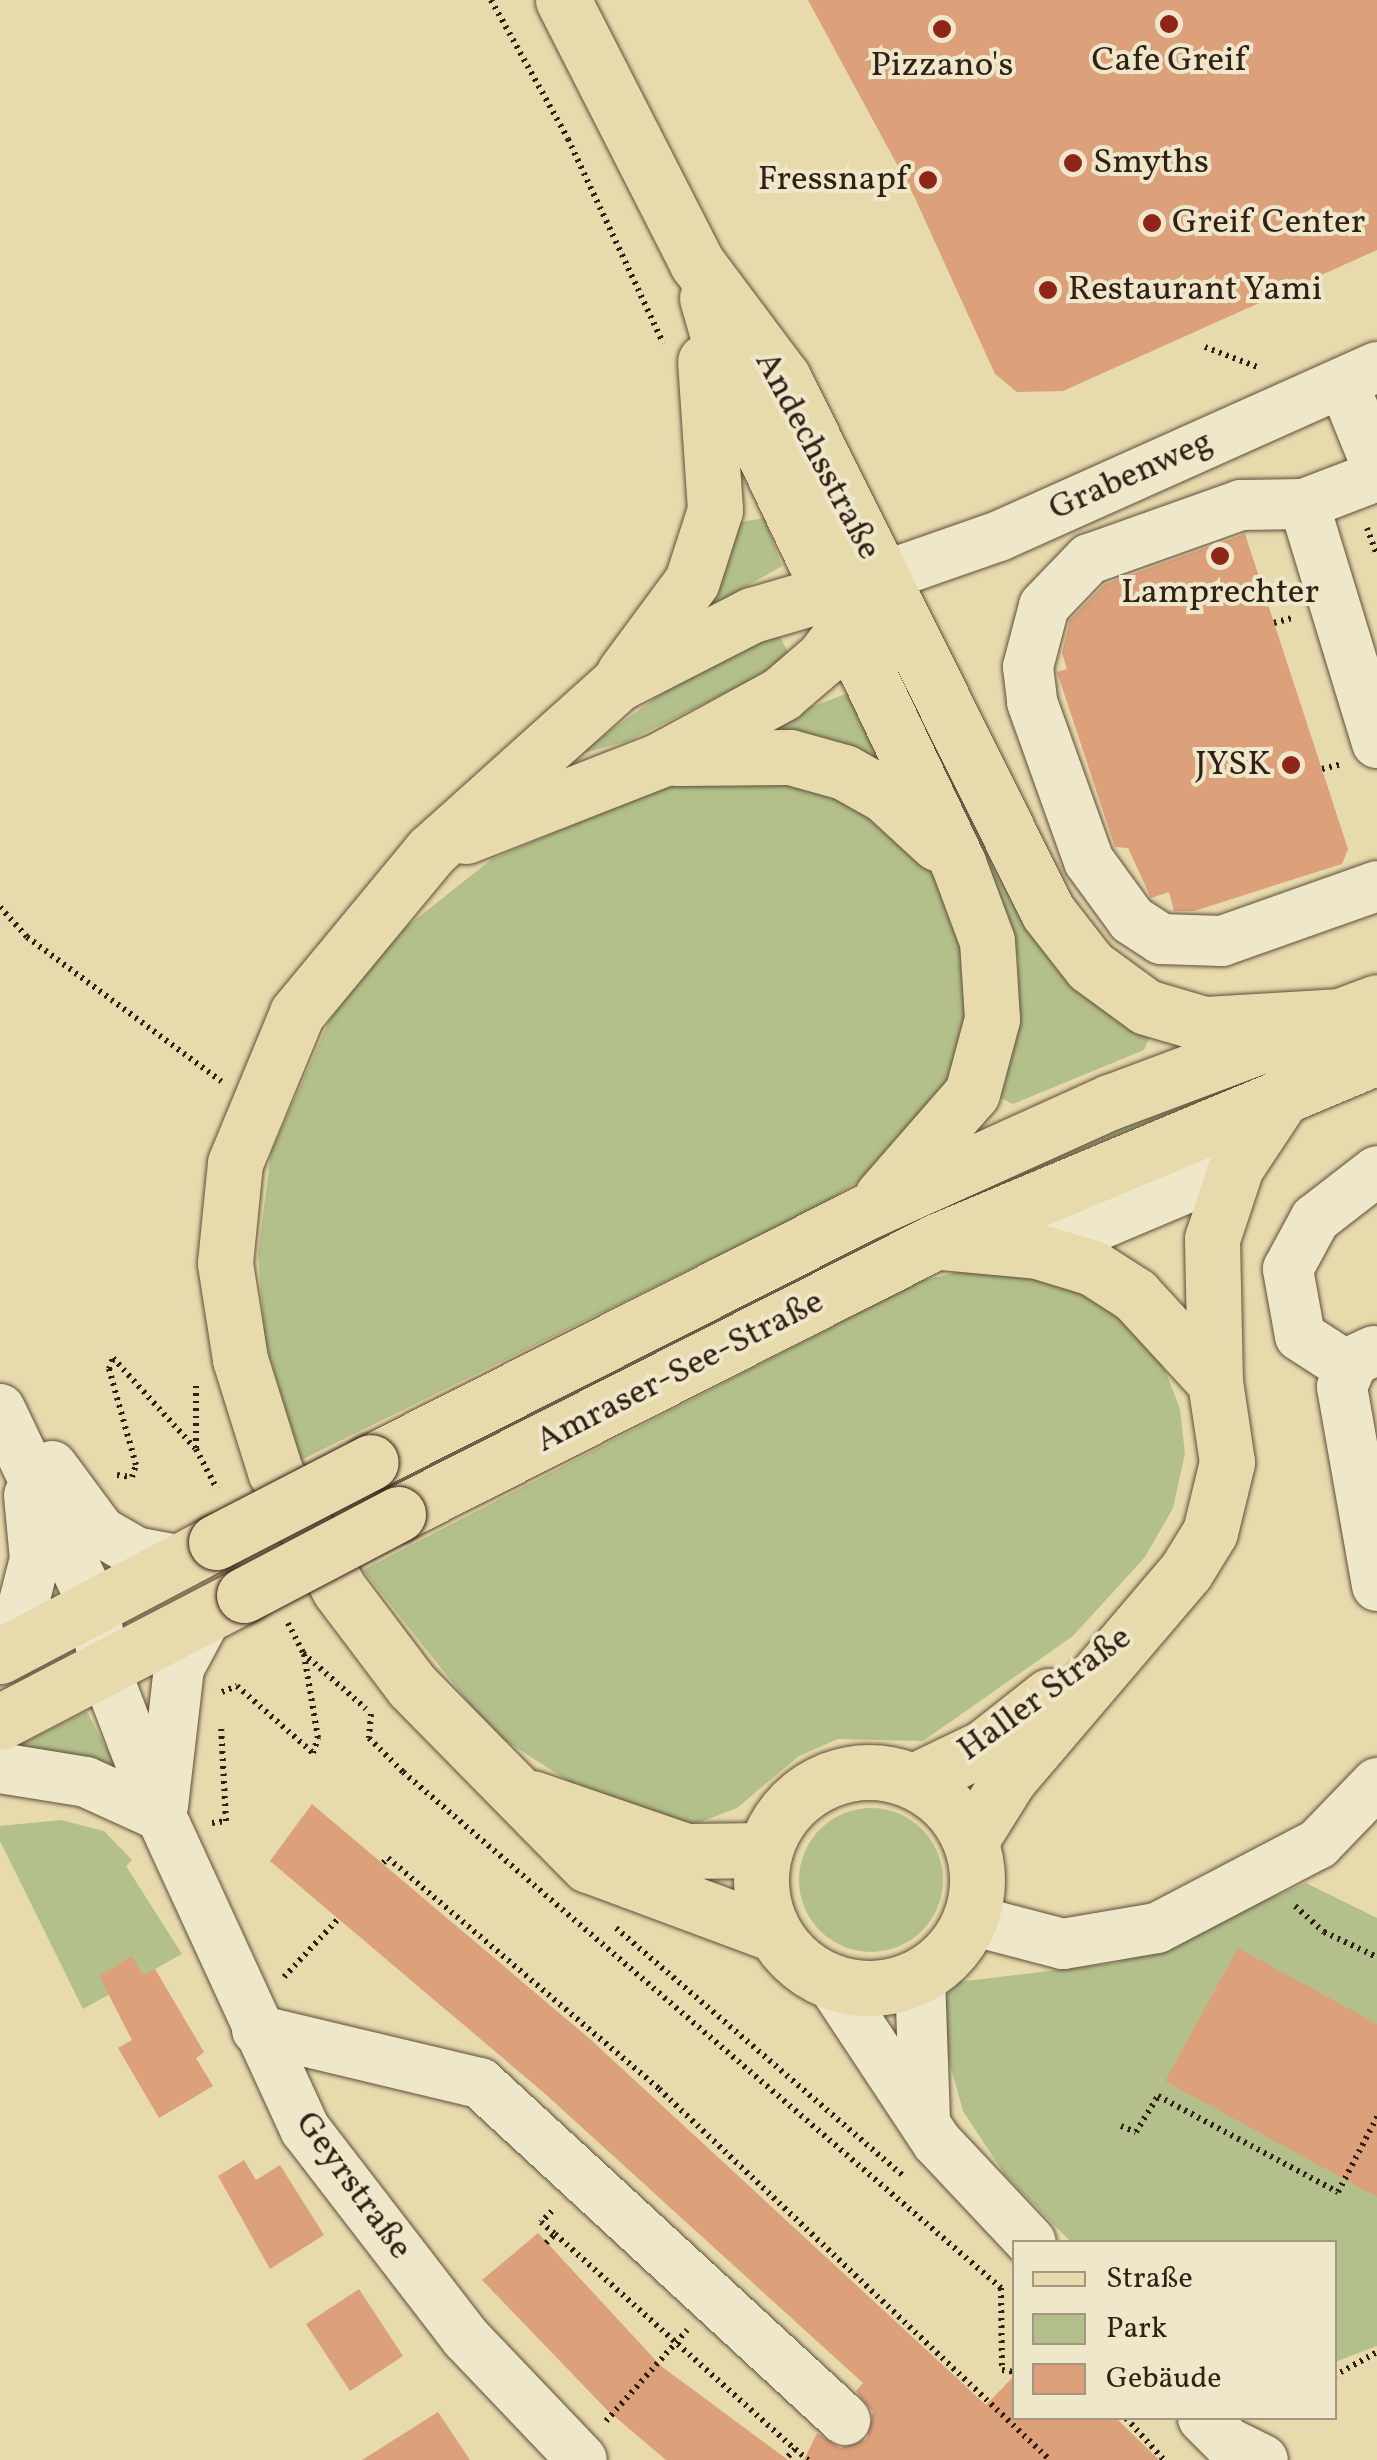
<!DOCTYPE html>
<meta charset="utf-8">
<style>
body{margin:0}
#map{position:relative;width:1377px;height:2460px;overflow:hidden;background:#e7daad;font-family:Vollkorn,serif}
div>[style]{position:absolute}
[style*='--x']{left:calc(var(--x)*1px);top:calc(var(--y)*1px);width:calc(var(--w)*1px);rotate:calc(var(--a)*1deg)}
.green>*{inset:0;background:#b4c08b}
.round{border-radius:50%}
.building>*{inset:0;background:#dca17b}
.path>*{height:6px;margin-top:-3px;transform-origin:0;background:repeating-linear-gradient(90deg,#321f15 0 2.5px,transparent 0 7.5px)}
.roads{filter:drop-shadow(0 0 2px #5f4e3b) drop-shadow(0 0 2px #5f4e3b)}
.minor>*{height:50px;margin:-25px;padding:0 25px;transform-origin:25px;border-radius:25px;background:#efe7ca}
.major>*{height:55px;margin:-27.5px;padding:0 27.5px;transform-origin:27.5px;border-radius:27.5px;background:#e7daad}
.major>.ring{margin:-27.5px;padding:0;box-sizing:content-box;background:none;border:55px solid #e7daad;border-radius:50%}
.bridges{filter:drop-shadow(0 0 2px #321f15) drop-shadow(0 0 2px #321f15)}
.major-bridge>*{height:55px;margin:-27.5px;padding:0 27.5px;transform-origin:27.5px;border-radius:27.5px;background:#e7daad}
.dots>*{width:28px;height:28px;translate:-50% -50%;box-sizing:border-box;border:5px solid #efe7ca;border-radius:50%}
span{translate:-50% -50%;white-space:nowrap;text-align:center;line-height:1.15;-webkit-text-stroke:8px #efe7ca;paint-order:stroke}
.poi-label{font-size:35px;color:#321f15}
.left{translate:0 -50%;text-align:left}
.right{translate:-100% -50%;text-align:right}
.street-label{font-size:35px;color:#321f15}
.legend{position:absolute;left:1012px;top:2240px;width:325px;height:180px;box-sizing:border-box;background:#efe7ca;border:2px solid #a39782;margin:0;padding:12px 18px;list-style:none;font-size:30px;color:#321f15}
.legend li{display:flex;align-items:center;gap:20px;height:50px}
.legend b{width:50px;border:2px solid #a39782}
</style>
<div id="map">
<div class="green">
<div style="clip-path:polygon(764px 518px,782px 566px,709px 608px,735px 523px)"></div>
<div style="clip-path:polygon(778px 633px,790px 656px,774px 669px,628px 741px,577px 755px,672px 686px)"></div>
<div style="clip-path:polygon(848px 693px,883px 763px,780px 740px,777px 720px)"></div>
<div style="clip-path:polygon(926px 716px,1150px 1036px,1144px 1050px,1013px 1104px,1001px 1098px,1018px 1027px,1018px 959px,1008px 915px,913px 723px)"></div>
<div style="clip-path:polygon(739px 776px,832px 788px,930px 860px,973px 971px,957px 1078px,876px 1171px,819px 1206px,301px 1460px,265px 1341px,258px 1254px,271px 1153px,334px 1010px,396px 935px,492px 859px,662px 787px)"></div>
<div style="clip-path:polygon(1279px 1069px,893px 1234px,387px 1492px,382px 1483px,683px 1327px,1207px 1084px)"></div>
<div style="clip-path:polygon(988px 1265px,1105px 1296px,1144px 1334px,1166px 1372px,1180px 1409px,1185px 1454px,1173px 1508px,1145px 1557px,1073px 1636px,923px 1741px,838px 1739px,799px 1756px,737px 1808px,690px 1826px,601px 1802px,492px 1732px,363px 1570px,920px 1281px)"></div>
<div style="clip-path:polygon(87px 1712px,118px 1770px,17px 1746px,85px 1712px)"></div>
<div class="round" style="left:799px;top:1808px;width:144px;height:144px"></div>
<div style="clip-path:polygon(61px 1820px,104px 1831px,132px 1860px,126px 1866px,182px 1954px,83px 2009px,0 1841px,0 1826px)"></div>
<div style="clip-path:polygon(1306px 1883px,1377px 1918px,1377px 2346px,1335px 2362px,1334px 2242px,1071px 2242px,1005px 2175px,963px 2111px,944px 2043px,944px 1999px,957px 1982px,1116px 1963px)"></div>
</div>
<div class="building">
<div style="clip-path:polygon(808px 0,1377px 0,1377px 250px,1063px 391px,1017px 392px,995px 374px,914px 196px)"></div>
<div style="clip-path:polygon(1245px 534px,1348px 849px,1342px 864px,1194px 911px,1174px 911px,1169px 892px,1151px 898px,1128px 848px,1115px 847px,1057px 672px,1067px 669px,1062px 653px,1070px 620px,1105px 584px)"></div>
<div style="clip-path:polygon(312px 1804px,590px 2039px,986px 2405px,1014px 2376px,1014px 2418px,1116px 2418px,1159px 2460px,804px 2460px,817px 2433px,840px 2448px,867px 2439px,873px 2412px,856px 2391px,863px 2383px,543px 2092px,270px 1861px)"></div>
<div style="clip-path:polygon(1238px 1948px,1377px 2024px,1377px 2197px,1165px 2081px)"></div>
<div style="clip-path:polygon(132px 1956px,143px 1975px,155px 1969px,204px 2052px,196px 2058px,213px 2086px,159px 2118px,118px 2048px,132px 2040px,99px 1976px)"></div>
<div style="clip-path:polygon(244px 2160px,256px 2180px,280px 2165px,324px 2235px,270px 2269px,218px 2176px)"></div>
<div style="clip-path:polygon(538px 2233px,661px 2366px,788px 2460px,666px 2460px,607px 2410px,482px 2280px)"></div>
<div style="clip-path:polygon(359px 2289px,403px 2356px,350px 2391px,306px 2324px)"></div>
<div style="clip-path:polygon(438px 2412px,470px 2460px,362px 2460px)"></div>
</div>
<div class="path">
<div style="--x:491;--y:0;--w:159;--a:61"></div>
<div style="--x:568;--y:139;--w:225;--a:65"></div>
<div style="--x:1205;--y:347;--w:59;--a:20.9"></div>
<div style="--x:1367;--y:528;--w:29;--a:70"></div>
<div style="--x:1274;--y:623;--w:19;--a:-16"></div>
<div style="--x:1322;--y:769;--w:21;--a:-14"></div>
<div style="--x:0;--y:907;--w:40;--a:48"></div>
<div style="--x:27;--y:937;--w:242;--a:36.6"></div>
<div style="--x:196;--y:1386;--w:63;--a:90"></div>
<div style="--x:196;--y:1449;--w:45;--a:62.3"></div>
<div style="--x:117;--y:1475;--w:15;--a:8"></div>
<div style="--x:132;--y:1477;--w:13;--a:-72"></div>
<div style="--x:136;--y:1465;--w:100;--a:-105.7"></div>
<div style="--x:109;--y:1369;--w:12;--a:-70"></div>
<div style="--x:113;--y:1358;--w:122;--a:47.7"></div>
<div style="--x:288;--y:1623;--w:34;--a:63"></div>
<div style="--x:303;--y:1653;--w:84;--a:41.6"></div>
<div style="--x:222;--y:1692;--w:16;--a:-22"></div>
<div style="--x:237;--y:1686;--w:101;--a:41.4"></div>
<div style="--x:313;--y:1753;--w:16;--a:-72"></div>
<div style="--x:318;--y:1738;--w:85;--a:-99.5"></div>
<div style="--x:371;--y:1714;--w:24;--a:95"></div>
<div style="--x:369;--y:1738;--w:48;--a:45"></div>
<div style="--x:403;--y:1772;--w:790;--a:40.79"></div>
<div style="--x:1001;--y:2288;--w:82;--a:89.3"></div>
<div style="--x:1002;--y:2370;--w:12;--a:9"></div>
<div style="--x:212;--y:1823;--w:14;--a:-8"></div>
<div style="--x:226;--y:1821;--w:97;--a:-93"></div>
<div style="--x:383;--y:1863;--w:7;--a:-45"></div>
<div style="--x:388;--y:1858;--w:356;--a:40.4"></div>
<div style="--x:659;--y:2089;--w:539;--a:43.5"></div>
<div style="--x:1295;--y:1906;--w:39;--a:42"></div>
<div style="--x:1324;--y:1932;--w:59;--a:25.3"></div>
<div style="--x:616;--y:1928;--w:378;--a:40.8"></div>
<div style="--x:284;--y:1977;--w:81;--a:-47"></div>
<div style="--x:1121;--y:2126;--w:16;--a:22"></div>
<div style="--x:1136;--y:2132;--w:42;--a:-58.6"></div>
<div style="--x:1158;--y:2096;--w:204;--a:28.1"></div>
<div style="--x:1338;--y:2192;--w:85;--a:-62.5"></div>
<div style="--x:552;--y:2211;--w:16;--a:135"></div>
<div style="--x:541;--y:2222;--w:18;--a:41"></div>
<div style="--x:546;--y:2243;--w:13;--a:-45"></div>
<div style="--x:555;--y:2234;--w:322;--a:41.9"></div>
<div style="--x:795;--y:2449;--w:13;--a:132"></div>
<div style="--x:1334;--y:2376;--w:49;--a:-29.2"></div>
<div style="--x:1126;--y:2418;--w:57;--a:47.9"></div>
<div style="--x:606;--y:2421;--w:122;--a:-48.3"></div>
<div style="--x:795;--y:2449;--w:17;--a:40"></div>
</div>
<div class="roads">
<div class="minor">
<div style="--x:1343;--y:383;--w:91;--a:68"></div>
<div style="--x:1377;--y:476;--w:78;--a:159"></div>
<div style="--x:1304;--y:504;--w:250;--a:73"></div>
<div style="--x:1304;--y:504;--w:63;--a:179.1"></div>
<div style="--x:1241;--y:505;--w:161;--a:160.4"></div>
<div style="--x:1089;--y:559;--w:65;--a:133.8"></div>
<div style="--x:1044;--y:606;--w:63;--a:104.7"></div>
<div style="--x:1028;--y:667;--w:35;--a:83"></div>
<div style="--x:1032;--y:702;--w:169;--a:70.3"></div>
<div style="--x:1089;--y:861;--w:73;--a:53.9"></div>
<div style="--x:1132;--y:920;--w:35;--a:33"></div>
<div style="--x:1161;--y:939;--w:61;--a:1.9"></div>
<div style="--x:1222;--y:941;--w:164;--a:-19.5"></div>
<div style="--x:882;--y:577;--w:124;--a:-19.3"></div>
<div style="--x:999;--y:536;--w:414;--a:-24.1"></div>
<div style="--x:1037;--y:1251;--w:216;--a:-22.9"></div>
<div style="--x:1374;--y:1351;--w:23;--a:155"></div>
<div style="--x:1353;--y:1361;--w:28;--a:113"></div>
<div style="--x:1342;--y:1387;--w:202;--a:80"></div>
<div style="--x:1348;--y:1367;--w:57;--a:-147.1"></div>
<div style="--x:1300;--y:1336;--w:68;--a:-100.2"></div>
<div style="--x:1288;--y:1269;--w:57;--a:-61.6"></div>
<div style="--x:1315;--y:1219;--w:78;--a:-37.7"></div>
<div style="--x:0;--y:1409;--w:218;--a:64.5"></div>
<div style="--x:94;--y:1606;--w:62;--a:80.7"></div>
<div style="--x:104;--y:1667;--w:160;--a:69.1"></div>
<div style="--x:161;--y:1816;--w:345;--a:65.3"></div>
<div style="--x:305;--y:2129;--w:264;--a:52.4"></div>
<div style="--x:466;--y:2338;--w:168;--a:46.4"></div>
<div style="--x:52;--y:1466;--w:82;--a:53.4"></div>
<div style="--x:101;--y:1532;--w:39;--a:30"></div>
<div style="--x:135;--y:1552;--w:49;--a:10.6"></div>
<div style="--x:0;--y:1644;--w:44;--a:-58.8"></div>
<div style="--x:23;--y:1606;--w:49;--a:-75.7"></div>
<div style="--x:35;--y:1559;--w:64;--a:-95.4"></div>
<div style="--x:0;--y:1768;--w:87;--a:9.2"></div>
<div style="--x:86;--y:1782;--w:82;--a:24.4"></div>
<div style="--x:163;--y:1806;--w:139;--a:-83.4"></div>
<div style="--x:179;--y:1668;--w:61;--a:-61.8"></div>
<div style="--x:971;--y:1920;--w:95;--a:14.6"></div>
<div style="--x:1063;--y:1944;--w:95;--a:-9.7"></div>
<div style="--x:1157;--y:1928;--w:182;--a:-27.6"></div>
<div style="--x:1318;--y:1844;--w:85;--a:-46"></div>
<div style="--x:920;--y:1977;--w:140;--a:88"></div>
<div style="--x:831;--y:1982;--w:192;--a:56.5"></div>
<div style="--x:937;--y:2142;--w:137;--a:46.8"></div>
<div style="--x:257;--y:2030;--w:229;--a:13.4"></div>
<div style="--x:480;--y:2083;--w:497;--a:42.7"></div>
<div style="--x:1203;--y:2418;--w:34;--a:45"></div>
<div style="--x:1227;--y:2442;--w:40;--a:26.6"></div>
</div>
<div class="major">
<div style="--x:563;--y:0;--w:295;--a:63"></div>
<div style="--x:697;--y:263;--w:144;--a:53.2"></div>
<div style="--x:783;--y:378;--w:596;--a:63.61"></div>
<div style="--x:1048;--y:912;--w:68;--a:52.1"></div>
<div style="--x:1090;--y:966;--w:69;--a:36.2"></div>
<div style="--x:1146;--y:1007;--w:60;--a:16.3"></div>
<div style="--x:1204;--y:1024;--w:135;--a:-3.4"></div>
<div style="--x:707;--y:298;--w:94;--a:73.9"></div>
<div style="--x:733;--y:388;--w:526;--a:64.65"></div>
<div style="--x:958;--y:863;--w:83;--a:69.6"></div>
<div style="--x:987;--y:941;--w:78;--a:86.3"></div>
<div style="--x:992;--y:1019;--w:77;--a:105.1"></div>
<div style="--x:972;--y:1093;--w:137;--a:131.1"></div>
<div style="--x:624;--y:673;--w:114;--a:-53.5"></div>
<div style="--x:692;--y:581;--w:75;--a:-72.1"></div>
<div style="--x:715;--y:510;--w:149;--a:-93.8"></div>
<div style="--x:675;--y:758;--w:115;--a:-0.5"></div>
<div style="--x:790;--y:757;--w:56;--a:15.5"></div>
<div style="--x:844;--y:772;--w:47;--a:29.3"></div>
<div style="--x:885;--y:795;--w:71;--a:42.7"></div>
<div style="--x:466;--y:836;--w:211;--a:-21.4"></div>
<div style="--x:662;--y:759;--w:136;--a:-28.6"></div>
<div style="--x:781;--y:694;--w:57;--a:-40.7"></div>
<div style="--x:824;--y:657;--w:71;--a:-53.6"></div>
<div style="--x:942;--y:1242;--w:95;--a:5.4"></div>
<div style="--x:1037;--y:1251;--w:59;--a:16.9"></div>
<div style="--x:1093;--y:1268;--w:50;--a:32.7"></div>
<div style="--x:1135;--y:1295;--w:118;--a:47.4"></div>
<div style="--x:371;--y:1462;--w:555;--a:-26.8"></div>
<div style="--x:866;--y:1212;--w:268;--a:-24.3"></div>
<div style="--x:1110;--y:1102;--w:285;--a:-20.5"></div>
<div style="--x:398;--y:1514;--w:604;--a:-26.86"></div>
<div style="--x:937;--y:1241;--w:477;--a:-22.7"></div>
<div style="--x:0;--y:1656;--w:244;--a:-27.8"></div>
<div style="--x:0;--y:1722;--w:275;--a:-27.5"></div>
<div class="ring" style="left:761px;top:1772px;width:161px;height:161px"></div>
<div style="--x:914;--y:1781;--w:76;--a:-25.6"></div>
<div style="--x:983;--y:1748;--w:84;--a:-38.2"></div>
<div style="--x:532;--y:1798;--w:163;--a:19"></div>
<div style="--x:686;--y:1851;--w:79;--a:-0.7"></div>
<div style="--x:971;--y:1840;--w:72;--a:-58.1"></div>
<div style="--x:1009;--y:1779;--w:273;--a:-49.6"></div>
<div style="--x:1186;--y:1571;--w:46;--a:-58.4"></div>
<div style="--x:1210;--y:1532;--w:72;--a:-76.3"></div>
<div style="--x:1227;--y:1462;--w:81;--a:-98.5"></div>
<div style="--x:1215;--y:1382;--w:143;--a:-91.2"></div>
<div style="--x:1212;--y:1239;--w:76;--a:-71.6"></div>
<div style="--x:1236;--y:1167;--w:92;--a:-56.5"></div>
<div style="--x:774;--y:1934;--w:198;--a:-159.6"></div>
<div style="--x:588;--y:1865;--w:251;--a:-134.5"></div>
<div style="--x:412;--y:1686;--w:121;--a:-127"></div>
<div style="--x:339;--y:1589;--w:134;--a:-118.5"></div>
<div style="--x:275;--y:1471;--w:117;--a:-107.4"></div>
<div style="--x:240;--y:1359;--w:97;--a:-98.9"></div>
<div style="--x:225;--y:1263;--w:100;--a:-84.3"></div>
<div style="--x:235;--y:1163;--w:162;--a:-67.5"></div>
<div style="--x:297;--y:1013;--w:210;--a:-50.4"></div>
<div style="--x:431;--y:851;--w:250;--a:-41.9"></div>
<div style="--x:617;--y:684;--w:152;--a:-27.1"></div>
<div style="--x:752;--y:615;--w:135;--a:-16.3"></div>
</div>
</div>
<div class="bridges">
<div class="major-bridge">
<div style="--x:216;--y:1542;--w:174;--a:-27.3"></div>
<div style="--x:244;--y:1595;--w:174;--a:-27.7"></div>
</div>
</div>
<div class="dots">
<div style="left:1169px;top:24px;background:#8f2418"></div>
<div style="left:942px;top:29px;background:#8f2418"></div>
<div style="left:1073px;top:163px;background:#8f2418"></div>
<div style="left:928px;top:180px;background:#8f2418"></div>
<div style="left:1152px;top:223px;background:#8f2418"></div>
<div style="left:1048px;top:290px;background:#8f2418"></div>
<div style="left:1220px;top:556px;background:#8f2418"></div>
<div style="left:1291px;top:765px;background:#8f2418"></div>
</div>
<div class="poi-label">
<span style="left:1169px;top:61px">Cafe Greif</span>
<span style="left:942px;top:66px">Pizzano's</span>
<span class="left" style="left:1093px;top:163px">Smyths</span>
<span class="right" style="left:908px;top:180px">Fressnapf</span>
<span class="left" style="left:1172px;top:223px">Greif Center</span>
<span class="left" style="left:1068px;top:290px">Restaurant Yami</span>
<span style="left:1220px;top:593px">Lamprechter</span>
<span class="right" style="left:1271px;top:765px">JYSK</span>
</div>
<div class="street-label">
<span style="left:817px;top:456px;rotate:62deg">Andechsstraße</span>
<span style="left:1131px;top:476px;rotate:-24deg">Grabenweg</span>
<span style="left:680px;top:1372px;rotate:-27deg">Amraser-See-Straße</span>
<span style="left:1045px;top:1694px;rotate:-36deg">Haller Straße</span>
<span style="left:353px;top:2186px;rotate:54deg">Geyrstraße</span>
</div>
<ul class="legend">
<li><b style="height:12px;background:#e7daad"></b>Straße</li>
<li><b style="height:28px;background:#b4c08b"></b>Park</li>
<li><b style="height:28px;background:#dca17b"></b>Gebäude</li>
</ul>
</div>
